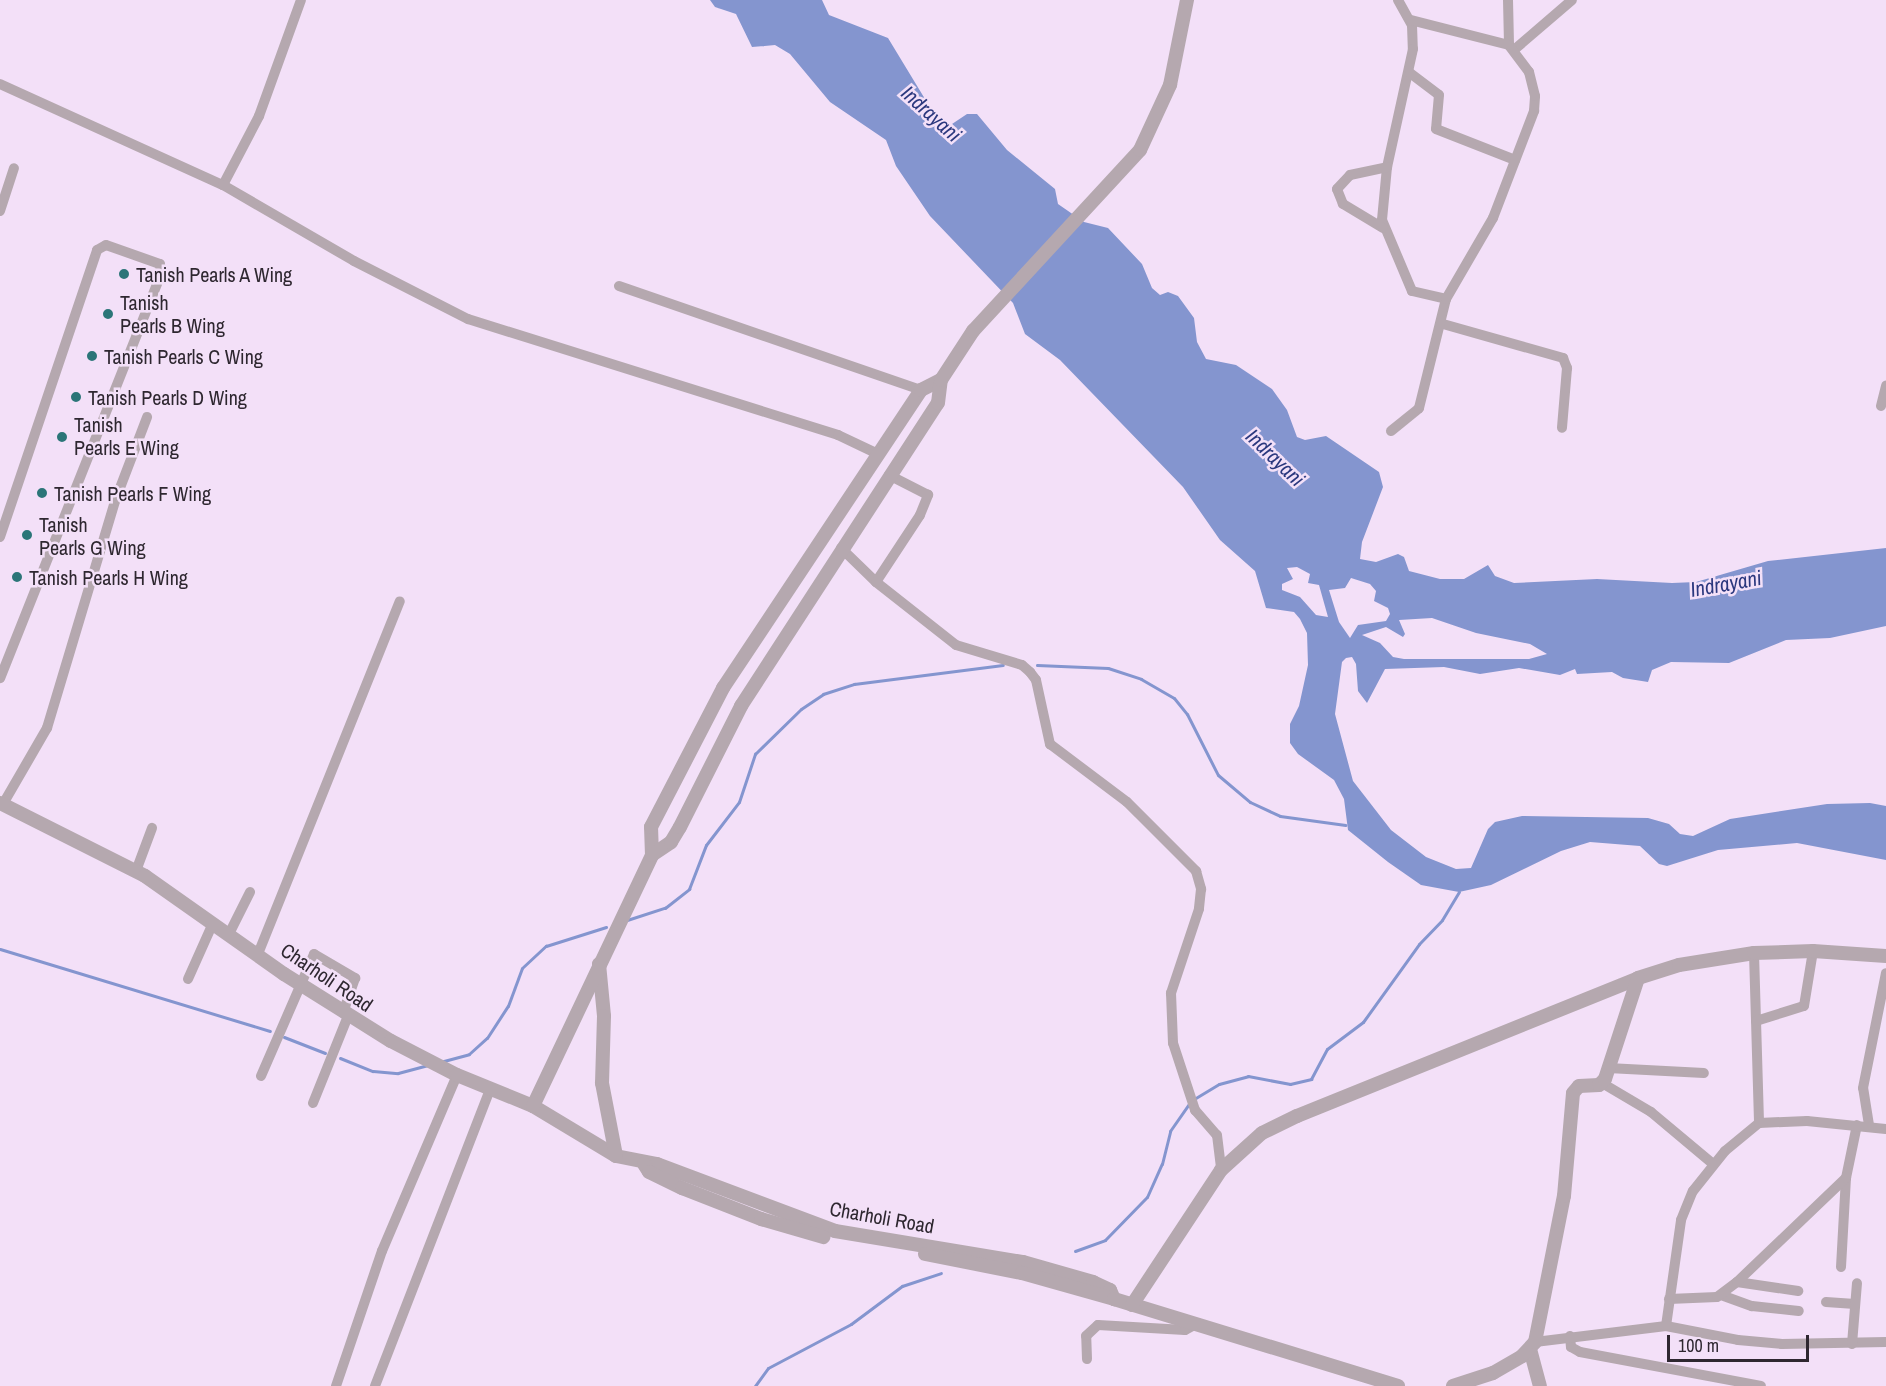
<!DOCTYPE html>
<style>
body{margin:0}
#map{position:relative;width:1886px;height:1386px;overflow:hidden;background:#f3e0f8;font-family:"Archivo Narrow",sans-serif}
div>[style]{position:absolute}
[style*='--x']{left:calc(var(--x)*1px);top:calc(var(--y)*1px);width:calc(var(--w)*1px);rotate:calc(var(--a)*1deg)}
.water>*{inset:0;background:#8495cf}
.stream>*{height:3px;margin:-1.5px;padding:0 1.5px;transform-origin:1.5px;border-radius:1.5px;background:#8495cf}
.minor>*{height:10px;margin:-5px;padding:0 5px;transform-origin:5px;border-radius:5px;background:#b5a8af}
.tertiary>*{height:14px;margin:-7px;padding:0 7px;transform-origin:7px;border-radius:7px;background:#b5a8af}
.dots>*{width:16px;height:16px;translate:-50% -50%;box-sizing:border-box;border:3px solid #f3e0f8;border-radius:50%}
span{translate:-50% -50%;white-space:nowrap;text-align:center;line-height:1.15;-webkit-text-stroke:5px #f3e0f8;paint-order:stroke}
.poi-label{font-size:20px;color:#2e2730}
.left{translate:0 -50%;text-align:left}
.street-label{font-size:20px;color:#2e2730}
.water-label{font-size:21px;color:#2b387e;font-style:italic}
.scale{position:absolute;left:1667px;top:1335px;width:142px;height:27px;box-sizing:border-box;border:3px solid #2e2730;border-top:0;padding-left:8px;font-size:18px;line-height:21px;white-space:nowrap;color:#2e2730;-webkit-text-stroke:4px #f3e0f8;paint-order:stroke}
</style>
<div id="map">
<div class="water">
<div style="clip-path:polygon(evenodd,710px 0,822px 0,829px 15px,888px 38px,942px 127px,949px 126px,967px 114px,977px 114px,1007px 150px,1055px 189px,1058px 204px,1084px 222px,1108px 228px,1142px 264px,1152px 288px,1160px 295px,1168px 292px,1178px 296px,1194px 318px,1197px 342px,1206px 359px,1236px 365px,1272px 389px,1287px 410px,1297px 437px,1305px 440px,1326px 436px,1379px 472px,1383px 487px,1362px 542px,1360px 559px,1376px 562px,1398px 554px,1404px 557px,1409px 571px,1440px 579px,1464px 579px,1488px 565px,1495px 576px,1514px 583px,1597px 579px,1672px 583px,1696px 582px,1768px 561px,1886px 548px,1886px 626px,1830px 638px,1786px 640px,1729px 663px,1671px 662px,1652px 670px,1648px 682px,1623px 678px,1612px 672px,1577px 674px,1575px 669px,1560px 675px,1519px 668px,1480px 674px,1444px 667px,1385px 669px,1367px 703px,1358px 691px,1356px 664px,1352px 657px,1346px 658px,1342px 662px,1335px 714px,1353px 781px,1391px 830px,1426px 857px,1456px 869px,1471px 868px,1488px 829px,1495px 822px,1522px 816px,1648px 818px,1669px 824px,1680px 834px,1693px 836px,1730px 819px,1827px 804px,1870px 803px,1886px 806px,1886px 860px,1797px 843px,1718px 850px,1667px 866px,1659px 864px,1640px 846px,1590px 842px,1561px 851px,1491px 885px,1459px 892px,1421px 885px,1388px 862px,1348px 830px,1344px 799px,1334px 780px,1298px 754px,1290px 743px,1290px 724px,1299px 706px,1308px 665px,1307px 633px,1300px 619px,1294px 612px,1266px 608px,1255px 571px,1220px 540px,1183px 487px,1060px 360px,1025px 334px,1013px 303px,930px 216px,896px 166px,886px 140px,830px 102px,790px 54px,775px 45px,752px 47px,736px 14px,715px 7px,710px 0,1297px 567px,1310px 574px,1308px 583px,1319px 585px,1328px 617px,1316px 615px,1300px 597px,1282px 590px,1282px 584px,1293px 579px,1287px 568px,1297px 567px,710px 0,1351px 578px,1370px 584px,1376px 591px,1374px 601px,1388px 608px,1390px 614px,1386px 621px,1358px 625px,1350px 638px,1339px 622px,1329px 590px,1345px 588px,1351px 578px,710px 0,1432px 618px,1476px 633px,1530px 644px,1547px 654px,1529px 659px,1404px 659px,1393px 657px,1380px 643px,1362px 635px,1386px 627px,1403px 637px,1405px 634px,1399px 620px,1432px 618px)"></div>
</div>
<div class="stream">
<div style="--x:1037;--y:665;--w:71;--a:2.4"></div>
<div style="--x:1108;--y:668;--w:35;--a:18"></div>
<div style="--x:1141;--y:679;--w:38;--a:30"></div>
<div style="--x:1174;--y:698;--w:21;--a:51"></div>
<div style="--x:1187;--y:714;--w:68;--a:63.1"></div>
<div style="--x:1218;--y:775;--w:42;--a:40.2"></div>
<div style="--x:1250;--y:802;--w:33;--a:25"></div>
<div style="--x:1280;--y:816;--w:66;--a:7.9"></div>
<div style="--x:627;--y:920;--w:40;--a:-18"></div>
<div style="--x:665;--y:908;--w:31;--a:-38"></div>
<div style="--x:689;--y:889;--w:47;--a:-68.9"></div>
<div style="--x:706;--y:845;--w:54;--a:-52.5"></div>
<div style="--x:739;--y:802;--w:51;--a:-71.6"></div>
<div style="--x:755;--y:754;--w:64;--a:-44.4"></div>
<div style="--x:801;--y:709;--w:27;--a:-34"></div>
<div style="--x:823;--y:694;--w:33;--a:-18"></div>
<div style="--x:854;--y:684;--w:150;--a:-7.3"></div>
<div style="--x:0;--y:949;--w:282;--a:16.9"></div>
<div style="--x:284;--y:1037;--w:44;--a:21.3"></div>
<div style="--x:340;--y:1058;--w:35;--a:22"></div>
<div style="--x:373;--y:1071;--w:25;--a:5"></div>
<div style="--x:398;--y:1073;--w:31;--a:-15"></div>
<div style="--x:440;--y:1062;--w:30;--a:-15"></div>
<div style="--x:469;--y:1054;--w:24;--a:-42"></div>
<div style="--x:487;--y:1038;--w:38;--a:-57"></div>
<div style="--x:508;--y:1006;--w:40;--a:-69.8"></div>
<div style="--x:522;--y:968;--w:33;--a:-43"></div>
<div style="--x:546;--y:946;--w:63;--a:-17.6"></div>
<div style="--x:1194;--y:1099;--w:29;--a:-31"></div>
<div style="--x:1219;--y:1084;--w:30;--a:-15"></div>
<div style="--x:1248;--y:1076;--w:43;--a:10.8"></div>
<div style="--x:1290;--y:1084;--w:22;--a:-13"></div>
<div style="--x:1311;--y:1079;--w:34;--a:-62"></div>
<div style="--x:1327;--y:1049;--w:45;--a:-36.9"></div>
<div style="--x:1363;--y:1022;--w:96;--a:-54.3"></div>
<div style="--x:1419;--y:944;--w:33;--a:-46"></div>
<div style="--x:1442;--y:920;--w:33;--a:-59"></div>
<div style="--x:1075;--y:1251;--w:32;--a:-20"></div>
<div style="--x:1105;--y:1240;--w:60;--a:-45.7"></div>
<div style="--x:1147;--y:1197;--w:36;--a:-66"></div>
<div style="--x:1162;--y:1164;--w:34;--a:-76"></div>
<div style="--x:1170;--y:1131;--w:33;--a:-55"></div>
<div style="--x:755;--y:1386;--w:22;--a:-54"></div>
<div style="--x:768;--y:1368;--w:94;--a:-27.9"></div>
<div style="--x:851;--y:1324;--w:64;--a:-36.7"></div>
<div style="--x:902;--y:1286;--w:41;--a:-18.4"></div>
</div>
<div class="minor">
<div style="--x:1398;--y:0;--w:29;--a:61"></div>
<div style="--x:1412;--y:25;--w:24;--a:88"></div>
<div style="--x:1413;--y:49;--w:121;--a:102.4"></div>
<div style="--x:1387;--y:167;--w:53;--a:95.4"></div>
<div style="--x:1382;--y:220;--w:77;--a:67.1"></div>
<div style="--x:1412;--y:291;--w:35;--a:13"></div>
<div style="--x:1508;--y:0;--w:45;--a:88.7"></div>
<div style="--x:1515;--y:49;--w:75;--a:-40.7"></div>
<div style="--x:1410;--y:73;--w:36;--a:37"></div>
<div style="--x:1439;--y:95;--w:34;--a:95"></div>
<div style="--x:1436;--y:129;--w:85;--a:21.4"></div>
<div style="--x:0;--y:84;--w:245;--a:24.4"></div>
<div style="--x:223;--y:185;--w:78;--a:-62.4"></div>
<div style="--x:259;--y:116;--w:123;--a:-70.1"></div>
<div style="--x:223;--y:185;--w:151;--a:30.1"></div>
<div style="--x:354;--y:261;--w:128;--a:27"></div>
<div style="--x:468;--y:319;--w:388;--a:17.4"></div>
<div style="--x:838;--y:435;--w:44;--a:25.4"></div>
<div style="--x:0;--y:211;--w:45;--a:-72"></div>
<div style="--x:1383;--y:228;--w:47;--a:-149"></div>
<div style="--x:1343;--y:204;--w:16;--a:-112"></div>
<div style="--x:1337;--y:189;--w:19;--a:-47"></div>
<div style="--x:1350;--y:175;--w:38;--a:-12"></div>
<div style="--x:619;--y:286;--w:319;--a:19"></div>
<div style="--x:1443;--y:324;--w:125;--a:15.8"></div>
<div style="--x:1563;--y:358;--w:11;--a:68"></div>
<div style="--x:1567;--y:368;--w:60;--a:94.8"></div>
<div style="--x:1881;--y:406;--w:21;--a:-76"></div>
<div style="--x:1391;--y:431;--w:36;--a:-39"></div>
<div style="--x:1419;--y:408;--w:112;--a:-76.1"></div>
<div style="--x:1446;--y:299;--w:94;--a:-59.9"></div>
<div style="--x:1493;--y:218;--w:115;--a:-69"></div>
<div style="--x:1534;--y:111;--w:15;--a:-86"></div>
<div style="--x:1535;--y:96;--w:25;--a:-104"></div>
<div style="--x:1529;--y:72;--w:34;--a:-127"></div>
<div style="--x:1509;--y:45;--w:101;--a:-165.7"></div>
<div style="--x:0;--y:537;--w:303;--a:-71.3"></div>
<div style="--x:97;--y:250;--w:10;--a:-29"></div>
<div style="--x:106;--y:245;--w:57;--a:19.4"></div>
<div style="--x:160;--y:264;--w:10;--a:84"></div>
<div style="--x:161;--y:274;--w:435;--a:111.7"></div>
<div style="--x:841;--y:548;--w:49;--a:44.2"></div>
<div style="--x:876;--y:582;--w:102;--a:38.2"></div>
<div style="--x:956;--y:645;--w:69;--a:16.9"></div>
<div style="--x:1022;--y:665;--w:11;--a:41"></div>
<div style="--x:1030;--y:672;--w:10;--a:53"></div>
<div style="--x:1036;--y:680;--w:66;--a:77.7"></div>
<div style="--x:1050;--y:744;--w:96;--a:37"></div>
<div style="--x:1127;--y:802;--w:98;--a:45"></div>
<div style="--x:1196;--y:871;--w:19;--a:74"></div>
<div style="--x:1201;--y:889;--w:20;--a:96"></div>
<div style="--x:1199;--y:909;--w:89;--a:108.4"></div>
<div style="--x:1171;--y:993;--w:50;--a:87.7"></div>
<div style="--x:1173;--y:1043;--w:71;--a:71.8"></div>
<div style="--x:1195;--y:1110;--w:33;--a:49"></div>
<div style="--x:1217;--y:1135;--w:35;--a:83"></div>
<div style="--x:876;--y:582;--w:80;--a:-56.7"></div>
<div style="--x:920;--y:515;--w:22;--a:-68"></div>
<div style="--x:928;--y:495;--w:44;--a:-152.9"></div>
<div style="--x:3;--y:804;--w:88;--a:-59.9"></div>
<div style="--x:47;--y:728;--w:237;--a:-73.3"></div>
<div style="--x:115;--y:501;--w:90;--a:-69.1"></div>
<div style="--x:136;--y:871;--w:46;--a:-69.6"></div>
<div style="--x:229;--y:934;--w:47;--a:-63.4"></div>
<div style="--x:1754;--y:953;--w:170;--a:88.3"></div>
<div style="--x:258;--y:954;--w:380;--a:-68.1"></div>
<div style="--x:188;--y:979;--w:61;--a:-65.9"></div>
<div style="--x:1756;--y:1021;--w:50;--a:-17.4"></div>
<div style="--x:1804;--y:1006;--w:56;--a:-80.7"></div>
<div style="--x:1608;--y:1068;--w:96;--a:3"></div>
<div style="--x:261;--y:1076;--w:133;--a:-66.5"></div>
<div style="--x:314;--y:954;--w:48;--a:30.3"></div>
<div style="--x:355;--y:978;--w:37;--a:109"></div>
<div style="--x:1602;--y:1083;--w:57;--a:30.6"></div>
<div style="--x:1651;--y:1112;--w:80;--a:39.9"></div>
<div style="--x:313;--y:1103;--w:94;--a:-68.1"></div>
<div style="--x:1869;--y:1125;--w:37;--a:-99"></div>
<div style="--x:1863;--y:1088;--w:117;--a:-78.7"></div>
<div style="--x:1841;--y:1267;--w:89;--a:-86.8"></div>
<div style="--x:1737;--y:1282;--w:62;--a:8.4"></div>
<div style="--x:1721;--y:1295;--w:33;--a:20"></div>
<div style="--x:1752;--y:1306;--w:47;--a:6.1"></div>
<div style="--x:1669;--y:1299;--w:48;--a:-2.4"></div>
<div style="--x:1717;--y:1297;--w:25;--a:-37"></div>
<div style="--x:1737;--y:1282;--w:151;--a:-43.7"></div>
<div style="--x:1846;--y:1178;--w:54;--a:-78.3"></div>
<div style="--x:1826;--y:1302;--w:29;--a:4"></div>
<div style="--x:1666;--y:1326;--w:107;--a:-81.9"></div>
<div style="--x:1681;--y:1220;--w:31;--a:-68"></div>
<div style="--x:1693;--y:1191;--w:51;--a:-51.3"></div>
<div style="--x:1725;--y:1151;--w:44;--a:-39.5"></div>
<div style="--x:1759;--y:1123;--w:48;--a:-2.4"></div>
<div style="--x:1807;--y:1121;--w:79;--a:5.8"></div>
<div style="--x:1570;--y:1336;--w:11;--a:85"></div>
<div style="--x:1571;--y:1347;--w:10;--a:29"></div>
<div style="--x:1580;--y:1352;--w:184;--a:10.6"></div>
<div style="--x:1535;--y:1342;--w:132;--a:-7"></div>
<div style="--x:1666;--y:1326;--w:73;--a:11"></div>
<div style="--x:1738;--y:1340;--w:44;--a:5.2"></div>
<div style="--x:1782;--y:1344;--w:104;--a:-1.1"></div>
<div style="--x:1852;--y:1344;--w:61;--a:-85.3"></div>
<div style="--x:1087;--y:1359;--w:23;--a:-92"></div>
<div style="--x:1086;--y:1336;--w:16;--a:-43"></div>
<div style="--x:1098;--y:1325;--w:87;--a:3.3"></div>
<div style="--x:1185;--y:1330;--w:15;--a:-28"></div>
<div style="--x:336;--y:1386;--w:143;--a:-71.2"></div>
<div style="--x:382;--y:1251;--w:191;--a:-66.9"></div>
<div style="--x:375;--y:1386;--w:318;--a:-68.8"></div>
</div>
<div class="tertiary">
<div style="--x:0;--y:803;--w:162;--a:26.7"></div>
<div style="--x:145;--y:876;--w:170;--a:35.2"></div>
<div style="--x:284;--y:974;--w:126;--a:32.1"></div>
<div style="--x:391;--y:1041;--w:74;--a:27.3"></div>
<div style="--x:457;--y:1075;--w:82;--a:22.2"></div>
<div style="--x:533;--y:1106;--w:97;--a:31.1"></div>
<div style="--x:616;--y:1156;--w:42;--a:11"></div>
<div style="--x:657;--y:1164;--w:190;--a:20.6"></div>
<div style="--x:835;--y:1231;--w:191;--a:9.4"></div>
<div style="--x:1023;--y:1262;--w:73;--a:15.9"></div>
<div style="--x:1093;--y:1282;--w:19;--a:25"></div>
<div style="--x:1110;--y:1290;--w:10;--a:66"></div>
<div style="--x:652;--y:855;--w:28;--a:-92"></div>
<div style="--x:651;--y:827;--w:157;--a:-62.6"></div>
<div style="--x:723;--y:688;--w:358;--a:-56.4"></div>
<div style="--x:921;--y:390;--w:22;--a:-27"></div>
<div style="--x:599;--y:964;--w:52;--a:84.5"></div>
<div style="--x:604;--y:1016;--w:67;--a:91.7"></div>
<div style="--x:602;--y:1083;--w:74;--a:79.1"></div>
<div style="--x:533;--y:1106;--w:278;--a:-64.6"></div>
<div style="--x:652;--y:855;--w:23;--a:-34"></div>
<div style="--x:671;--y:842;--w:17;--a:-59"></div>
<div style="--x:680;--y:827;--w:136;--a:-63.2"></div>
<div style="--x:741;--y:706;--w:361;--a:-57"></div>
<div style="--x:938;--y:403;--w:23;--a:-83"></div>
<div style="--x:941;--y:380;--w:59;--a:-56.9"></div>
<div style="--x:973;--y:331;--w:246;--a:-47.3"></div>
<div style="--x:1140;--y:150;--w:72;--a:-65.2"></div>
<div style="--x:1170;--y:85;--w:87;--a:-78.7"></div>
<div style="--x:644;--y:1164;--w:9;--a:58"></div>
<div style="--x:649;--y:1172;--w:37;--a:26"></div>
<div style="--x:682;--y:1188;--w:85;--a:21.4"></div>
<div style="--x:761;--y:1219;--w:65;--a:16.2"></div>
<div style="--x:925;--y:1254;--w:99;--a:11.1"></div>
<div style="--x:1022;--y:1273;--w:96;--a:15.8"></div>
<div style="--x:1114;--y:1299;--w:297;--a:17"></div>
<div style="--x:1132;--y:1305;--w:162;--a:-56.6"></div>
<div style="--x:1221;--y:1170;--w:55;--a:-42.1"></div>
<div style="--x:1262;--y:1133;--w:39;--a:-26"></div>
<div style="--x:1297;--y:1116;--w:368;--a:-22"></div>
<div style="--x:1638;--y:978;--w:43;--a:-17.6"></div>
<div style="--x:1679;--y:965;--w:76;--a:-9.1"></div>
<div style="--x:1754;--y:953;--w:59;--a:-1.9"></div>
<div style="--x:1813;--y:951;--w:73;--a:3.9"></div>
<div style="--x:1530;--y:1349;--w:38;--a:75"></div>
<div style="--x:1453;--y:1386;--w:42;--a:-18"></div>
<div style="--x:1493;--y:1373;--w:34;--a:-30"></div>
<div style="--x:1522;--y:1356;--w:19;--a:-47"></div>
<div style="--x:1535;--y:1342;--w:149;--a:-78.8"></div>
<div style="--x:1564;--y:1196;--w:103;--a:-85"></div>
<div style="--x:1573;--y:1093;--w:9;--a:-49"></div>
<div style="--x:1579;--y:1086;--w:20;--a:-3"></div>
<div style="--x:1599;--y:1085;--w:8;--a:-45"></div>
<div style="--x:1605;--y:1079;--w:106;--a:-71.9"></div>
</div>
<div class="dots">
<div style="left:124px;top:274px;background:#2b7578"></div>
<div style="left:108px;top:314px;background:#2b7578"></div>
<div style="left:92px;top:356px;background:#2b7578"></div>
<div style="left:76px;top:397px;background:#2b7578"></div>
<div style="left:62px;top:437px;background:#2b7578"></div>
<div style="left:42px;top:493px;background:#2b7578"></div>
<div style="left:27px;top:535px;background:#2b7578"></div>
<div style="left:17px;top:577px;background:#2b7578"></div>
</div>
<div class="poi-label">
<span class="left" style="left:136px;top:274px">Tanish Pearls A Wing</span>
<span class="left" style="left:120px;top:314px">Tanish<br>Pearls B Wing</span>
<span class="left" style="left:104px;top:356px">Tanish Pearls C Wing</span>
<span class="left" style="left:88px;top:397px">Tanish Pearls D Wing</span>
<span class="left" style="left:74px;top:436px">Tanish<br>Pearls E Wing</span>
<span class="left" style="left:54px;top:493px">Tanish Pearls F Wing</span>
<span class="left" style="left:39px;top:536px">Tanish<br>Pearls G Wing</span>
<span class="left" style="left:29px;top:577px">Tanish Pearls H Wing</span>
</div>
<div class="street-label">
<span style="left:327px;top:977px;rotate:34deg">Charholi Road</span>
<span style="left:882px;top:1217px;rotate:10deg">Charholi Road</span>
</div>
<div class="water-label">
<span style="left:931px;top:114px;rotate:42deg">Indrayani</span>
<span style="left:1275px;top:458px;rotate:44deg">Indrayani</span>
<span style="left:1726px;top:584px;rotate:-10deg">Indrayani</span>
</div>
<div class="scale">100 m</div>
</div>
